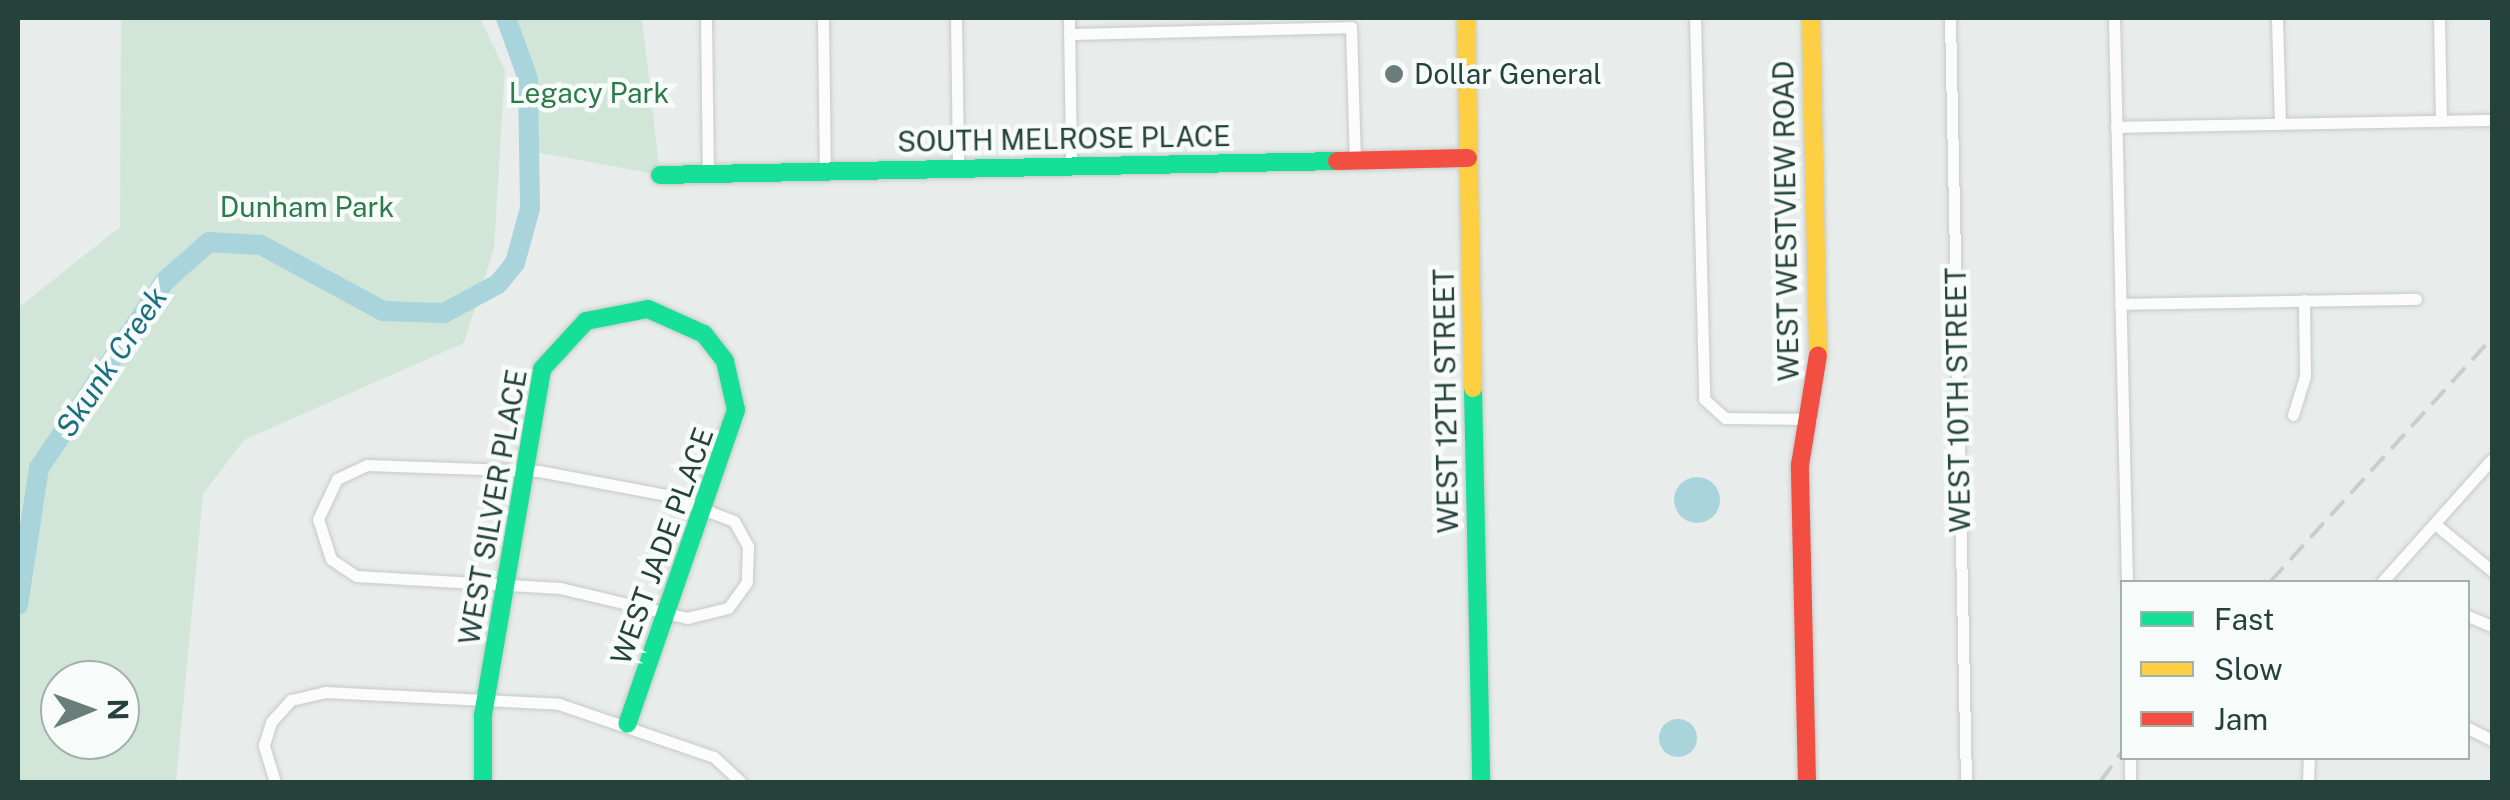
<!DOCTYPE html>
<style>
body{margin:0}
#map{position:relative;width:2510px;height:800px;overflow:hidden;background:#e8edeb;font-family:"Public Sans",sans-serif}
div>[style]{position:absolute}
[style*='--x']{left:calc(var(--x)*1px);top:calc(var(--y)*1px);width:calc(var(--w)*1px);rotate:calc(var(--a)*1deg)}
.green>*{inset:0;background:#d1e6d8}
.water>*{inset:0;background:#a9d4db}
.round{border-radius:50%}
.river>*{height:20px;margin:-10px;padding:0 10px;transform-origin:10px;border-radius:10px;background:#a9d4db}
.roads{filter:drop-shadow(0 0 2px #c5cac8) drop-shadow(0 0 2px #c5cac8)}
.street>*{height:11px;margin:-5.5px;padding:0 5.5px;transform-origin:5.5px;border-radius:5.5px;background:#fcfcfc}
.fast>*{height:18px;margin:-9px;padding:0 9px;transform-origin:9px;border-radius:9px;background:#16e098}
.slow>*{height:18px;margin:-9px;padding:0 9px;transform-origin:9px;border-radius:9px;background:#ffcf43}
.jam>*{height:18px;margin:-9px;padding:0 9px;transform-origin:9px;border-radius:9px;background:#f24e42}
.rail>*{height:4px;margin-top:-2px;transform-origin:0;background:repeating-linear-gradient(90deg,#c9cdcc 0 20px,transparent 0 30px)}
.dots>*{width:28px;height:28px;translate:-50% -50%;box-sizing:border-box;border:5px solid #f7fbf9;border-radius:50%}
span{translate:-50% -50%;white-space:nowrap;text-align:center;line-height:1.15;-webkit-text-stroke:9px #f7fbf9;paint-order:stroke}
.poi-label{font-size:28px;color:#24423a}
.left{translate:0 -50%;text-align:left}
.park-label{font-size:28px;color:#2d7a4b}
.street-label{font-size:28px;color:#24423a}
.water-label{font-size:30px;color:#1c6f80;font-style:italic}
.frame{position:absolute;inset:0;border:20px solid #24423a;pointer-events:none}
.legend{position:absolute;left:2120px;top:580px;width:350px;height:180px;box-sizing:border-box;background:#f7fbf9;border:2px solid #a3b1ad;margin:0;padding:12px 18px;list-style:none;font-size:30px;color:#24423a}
.legend li{display:flex;align-items:center;gap:20px;height:50px}
.legend b{width:50px;border:2px solid #a3b1ad}
.north{position:absolute;left:40px;top:660px;width:100px;height:100px;box-sizing:border-box;background:#f7fbf9;border:2px solid #a3b1ad;border-radius:50%;rotate:89deg;font-size:28px;font-weight:700;line-height:40px;text-align:center;color:#24423a}
.north::after{content:'';display:block;margin:auto;width:35px;height:45px;background:#697e78;clip-path:polygon(50% 0,100% 100%,50% 72%,0 100%)}
</style>
<div id="map">
<div class="green">
<div style="clip-path:polygon(evenodd,121px 18px,480px 18px,505px 70px,494px 248px,464px 343px,244px 440px,203px 494px,176px 782px,18px 782px,18px 308px,120px 227px,121px 18px,60px 680px,120px 680px,120px 740px,60px 740px,60px 680px)"></div>
<div style="clip-path:polygon(506px 18px,642px 18px,660px 175px,531px 151px,528px 79px)"></div>
</div>
<div class="water">
<div class="round" style="left:1674px;top:477px;width:46px;height:46px"></div>
<div class="round" style="left:1659px;top:719px;width:38px;height:38px"></div>
</div>
<div class="river">
<div style="--x:18;--y:605;--w:139;--a:-81.3"></div>
<div style="--x:39;--y:468;--w:225;--a:-56"></div>
<div style="--x:165;--y:281;--w:59;--a:-41.6"></div>
<div style="--x:209;--y:242;--w:52;--a:3.3"></div>
<div style="--x:261;--y:245;--w:139;--a:28.4"></div>
<div style="--x:383;--y:311;--w:61;--a:1.9"></div>
<div style="--x:444;--y:313;--w:61;--a:-28.2"></div>
<div style="--x:498;--y:284;--w:27;--a:-51"></div>
<div style="--x:515;--y:263;--w:57;--a:-74.7"></div>
<div style="--x:530;--y:208;--w:129;--a:-90.9"></div>
<div style="--x:528;--y:79;--w:65;--a:-109.8"></div>
</div>
<div class="roads">
<div class="street">
<div style="--x:706;--y:18;--w:156;--a:89.3"></div>
<div style="--x:823;--y:18;--w:153;--a:89.3"></div>
<div style="--x:956;--y:18;--w:150;--a:89.2"></div>
<div style="--x:1069;--y:18;--w:149;--a:89.2"></div>
<div style="--x:1695;--y:18;--w:381;--a:88.6"></div>
<div style="--x:1704;--y:399;--w:28;--a:42"></div>
<div style="--x:1725;--y:418;--w:86;--a:0.7"></div>
<div style="--x:1950;--y:18;--w:764;--a:88.8"></div>
<div style="--x:2114;--y:18;--w:564;--a:88.68"></div>
<div style="--x:2277;--y:18;--w:106;--a:88.4"></div>
<div style="--x:2439;--y:18;--w:103;--a:88.9"></div>
<div style="--x:1069;--y:34;--w:282;--a:-1.4"></div>
<div style="--x:1351;--y:27;--w:135;--a:88.3"></div>
<div style="--x:2116;--y:127;--w:376;--a:-1.1"></div>
<div style="--x:2120;--y:304;--w:296;--a:-1"></div>
<div style="--x:2293;--y:415;--w:41;--a:-72.9"></div>
<div style="--x:2305;--y:376;--w:76;--a:-90.8"></div>
<div style="--x:367;--y:465;--w:172;--a:2"></div>
<div style="--x:539;--y:471;--w:129;--a:10.7"></div>
<div style="--x:666;--y:495;--w:73;--a:20.9"></div>
<div style="--x:734;--y:521;--w:29;--a:61"></div>
<div style="--x:748;--y:546;--w:36;--a:92"></div>
<div style="--x:747;--y:582;--w:32;--a:126"></div>
<div style="--x:728;--y:608;--w:42;--a:166.3"></div>
<div style="--x:687;--y:618;--w:130;--a:-166.7"></div>
<div style="--x:560;--y:588;--w:204;--a:-176.6"></div>
<div style="--x:356;--y:576;--w:30;--a:-146"></div>
<div style="--x:331;--y:559;--w:42;--a:-108"></div>
<div style="--x:318;--y:519;--w:44;--a:-64.6"></div>
<div style="--x:337;--y:479;--w:33;--a:-25"></div>
<div style="--x:2435;--y:524;--w:74;--a:39.5"></div>
<div style="--x:2382;--y:582;--w:165;--a:-48.2"></div>
<div style="--x:2468;--y:616;--w:26;--a:23"></div>
<div style="--x:2468;--y:728;--w:27;--a:27"></div>
<div style="--x:2130;--y:758;--w:24;--a:90"></div>
<div style="--x:275;--y:782;--w:39;--a:-107"></div>
<div style="--x:264;--y:745;--w:24;--a:-73"></div>
<div style="--x:271;--y:722;--w:30;--a:-48"></div>
<div style="--x:291;--y:700;--w:35;--a:-13"></div>
<div style="--x:325;--y:692;--w:234;--a:2.9"></div>
<div style="--x:559;--y:704;--w:164;--a:18.9"></div>
<div style="--x:714;--y:757;--w:37;--a:43"></div>
<div style="--x:2308;--y:782;--w:24;--a:-88"></div>
</div>
<div class="fast">
<div style="--x:660;--y:175;--w:677;--a:-1.18"></div>
<div style="--x:1473;--y:388;--w:394;--a:88.8"></div>
<div style="--x:483;--y:782;--w:67;--a:-90"></div>
<div style="--x:483;--y:715;--w:351;--a:-80.3"></div>
<div style="--x:542;--y:369;--w:65;--a:-47.5"></div>
<div style="--x:586;--y:321;--w:63;--a:-11"></div>
<div style="--x:648;--y:309;--w:61;--a:24.1"></div>
<div style="--x:704;--y:334;--w:34;--a:52"></div>
<div style="--x:725;--y:361;--w:50;--a:77.3"></div>
<div style="--x:736;--y:410;--w:332;--a:109.1"></div>
</div>
<div class="slow">
<div style="--x:1466;--y:18;--w:370;--a:88.9"></div>
<div style="--x:1811;--y:18;--w:337;--a:88.8"></div>
</div>
<div class="jam">
<div style="--x:1337;--y:161;--w:131;--a:-1.3"></div>
<div style="--x:1807;--y:782;--w:317;--a:-91.3"></div>
<div style="--x:1800;--y:465;--w:111;--a:-80.7"></div>
</div>
</div>
<div class="rail">
<div style="--x:2270;--y:582;--w:330;--a:-47.7"></div>
<div style="--x:2100;--y:782;--w:37;--a:-54"></div>
</div>
<div class="dots">
<div style="left:1394px;top:74px;background:#697e78"></div>
</div>
<div class="poi-label">
<span class="left" style="left:1414px;top:74px">Dollar General</span>
</div>
<div class="park-label">
<span style="left:589px;top:93px">Legacy Park</span>
<span style="left:307px;top:207px">Dunham Park</span>
</div>
<div class="street-label">
<span style="left:1064px;top:139px;rotate:-1deg">SOUTH MELROSE PLACE</span>
<span style="left:1786px;top:221px;rotate:-91deg">WEST WESTVIEW ROAD</span>
<span style="left:1958px;top:400px;rotate:-91deg">WEST 10TH STREET</span>
<span style="left:1446px;top:401px;rotate:-91deg">WEST 12TH STREET</span>
<span style="left:493px;top:507px;rotate:-80deg">WEST SILVER PLACE</span>
<span style="left:662px;top:546px;rotate:-70deg">WEST JADE PLACE</span>
</div>
<div class="water-label">
<span style="left:111px;top:362px;rotate:-56deg">Skunk Creek</span>
</div>
<div class="frame"></div>
<ul class="legend">
<li><b style="height:12px;background:#16e098"></b>Fast</li>
<li><b style="height:12px;background:#ffcf43"></b>Slow</li>
<li><b style="height:12px;background:#f24e42"></b>Jam</li>
</ul>
<div class="north">N</div>
</div>
